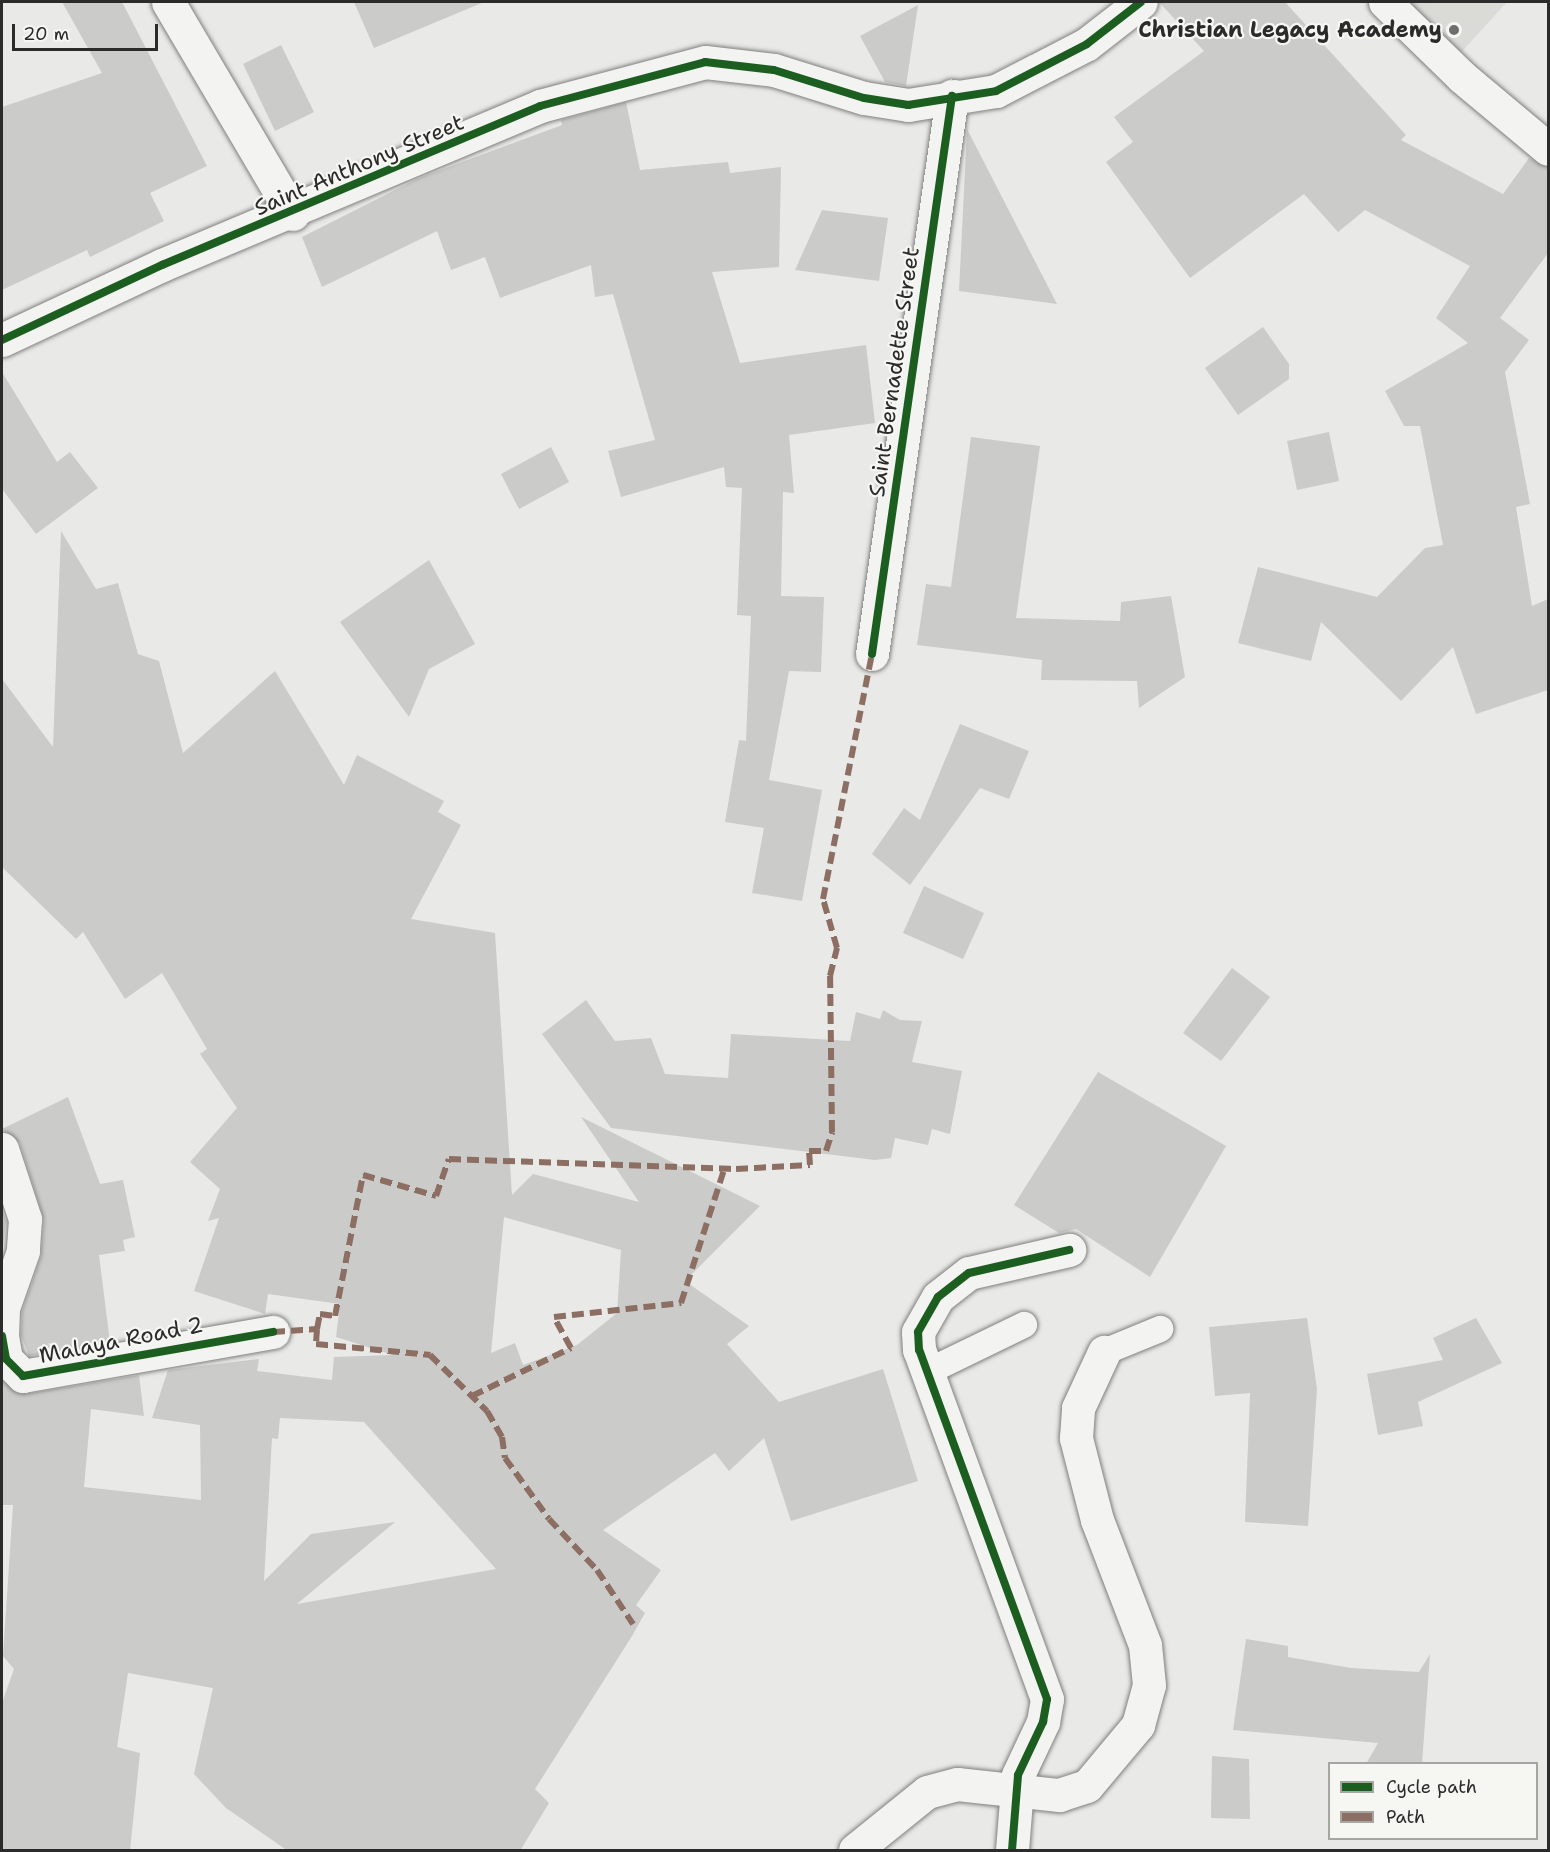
<!DOCTYPE html>
<style>
body{margin:0}
#map{position:relative;width:1550px;height:1852px;overflow:hidden;background:#e9e9e7;font-family:"Shantell Sans",sans-serif}
div>[style]{position:absolute}
[style*='--x']{left:calc(var(--x)*1px);top:calc(var(--y)*1px);width:calc(var(--w)*1px);rotate:calc(var(--a)*1deg)}
.built>*{inset:0;background:#dadad7}
.building>*{inset:0;background:#cbcbca}
.roads{filter:drop-shadow(0 0 2px #808080) drop-shadow(0 0 2px #808080)}
.lane>*{height:26px;margin:-13px;padding:0 13px;transform-origin:13px;border-radius:13px;background:#f3f3f1}
.street>*{height:33px;margin:-16.5px;padding:0 16.5px;transform-origin:16.5px;border-radius:16.5px;background:#f3f3f1}
.quiet>*{height:6px;margin-top:-3px;transform-origin:0;background:repeating-linear-gradient(90deg,#8d6e63 0 12px,transparent 0 18px)}
.cycleway>*{height:8px;margin:-4px;padding:0 4px;transform-origin:4px;border-radius:4px;background:#1b5e20}
.dots>*{width:16px;height:16px;translate:-50% -50%;box-sizing:border-box;border:3px solid #f6f6f2;border-radius:50%}
span{translate:-50% -50%;white-space:nowrap;text-align:center;line-height:1.15;-webkit-text-stroke:4.5px #f6f6f2;paint-order:stroke}
.poi-label{font-size:22px;color:#2b2b2b;font-weight:700}
.right{translate:-100% -50%;text-align:right}
.street-label{font-size:22px;color:#2b2b2b}
.frame{position:absolute;inset:0;border:3px solid #2b2b2b;pointer-events:none}
.legend{position:absolute;left:1328px;top:1762px;width:210px;height:78px;box-sizing:border-box;background:#f6f6f2;border:2px solid #a5a5a2;margin:0;padding:8px 10px;list-style:none;font-size:18px;color:#2b2b2b}
.legend li{display:flex;align-items:center;gap:12px;height:30px}
.legend b{width:30px;border:2px solid #a5a5a2}
.scale{position:absolute;left:12px;top:24px;width:146px;height:27px;box-sizing:border-box;border:3px solid #2b2b2b;border-top:0;padding-left:8px;font-size:18px;line-height:21px;white-space:nowrap;color:#2b2b2b;-webkit-text-stroke:4px #f6f6f2;paint-order:stroke}
</style>
<div id="map">
<div class="built">
<div style="clip-path:polygon(1396px 2px,1507px 2px,1456px 58px)"></div>
</div>
<div class="building">
<div style="clip-path:polygon(62px 2px,122px 2px,207px 166px,150px 193px,164px 221px,90px 257px,87px 250px,2px 290px,2px 107px,102px 73px)"></div>
<div style="clip-path:polygon(354px 2px,484px 2px,374px 48px)"></div>
<div style="clip-path:polygon(1159px 2px,1285px 2px,1406px 135px,1401px 140px,1503px 194px,1529px 158px,1548px 167px,1548px 253px,1500px 318px,1529px 340px,1505px 372px,1530px 504px,1516px 507px,1532px 606px,1548px 599px,1548px 690px,1476px 714px,1453px 647px,1401px 701px,1321px 622px,1311px 661px,1238px 643px,1258px 567px,1377px 597px,1425px 548px,1443px 545px,1420px 426px,1404px 426px,1385px 391px,1468px 343px,1436px 318px,1470px 266px,1365px 210px,1338px 232px,1304px 194px,1190px 278px,1106px 162px,1133px 142px,1114px 117px,1204px 51px)"></div>
<div style="clip-path:polygon(918px 5px,906px 86px,885px 82px,860px 36px)"></div>
<div style="clip-path:polygon(281px 45px,314px 112px,275px 131px,243px 64px)"></div>
<div style="clip-path:polygon(626px 102px,640px 170px,728px 162px,730px 173px,781px 167px,779px 267px,712px 272px,740px 363px,866px 345px,875px 423px,789px 435px,794px 493px,783px 492px,781px 596px,824px 597px,821px 672px,789px 671px,769px 780px,822px 790px,802px 901px,752px 893px,764px 828px,725px 822px,739px 740px,746px 741px,751px 616px,737px 615px,742px 488px,726px 487px,724px 467px,621px 497px,608px 451px,655px 440px,613px 294px,595px 297px,591px 265px,500px 298px,485px 257px,451px 270px,437px 231px,322px 287px,302px 237px,419px 178px,562px 125px,561px 120px)"></div>
<div style="clip-path:polygon(967px 129px,1057px 304px,959px 291px)"></div>
<div style="clip-path:polygon(822px 210px,888px 218px,879px 281px,795px 270px)"></div>
<div style="clip-path:polygon(1263px 327px,1289px 364px,1289px 379px,1238px 415px,1205px 368px)"></div>
<div style="clip-path:polygon(2px 372px,57px 462px,70px 452px,98px 488px,36px 534px,2px 489px)"></div>
<div style="clip-path:polygon(1329px 432px,1339px 481px,1297px 490px,1287px 441px)"></div>
<div style="clip-path:polygon(971px 437px,1040px 446px,1016px 618px,1120px 621px,1121px 602px,1171px 596px,1185px 677px,1139px 708px,1137px 681px,1041px 680px,1042px 660px,917px 645px,926px 584px,951px 587px)"></div>
<div style="clip-path:polygon(551px 447px,569px 482px,519px 509px,501px 474px)"></div>
<div style="clip-path:polygon(evenodd,61px 531px,96px 589px,118px 583px,138px 654px,159px 661px,183px 753px,275px 671px,344px 785px,357px 755px,444px 801px,438px 812px,461px 825px,411px 919px,495px 933px,512px 1195px,533px 1174px,639px 1202px,581px 1117px,760px 1206px,685px 1281px,749px 1326px,727px 1344px,779px 1402px,883px 1369px,918px 1481px,791px 1521px,764px 1438px,729px 1471px,715px 1453px,603px 1530px,661px 1570px,636px 1605px,645px 1613px,632px 1636px,535px 1789px,549px 1803px,520px 1851px,288px 1851px,226px 1808px,194px 1774px,213px 1688px,128px 1673px,117px 1747px,140px 1753px,130px 1851px,2px 1851px,2px 1703px,14px 1669px,3px 1656px,13px 1505px,2px 1505px,2px 1381px,26px 1394px,139px 1375px,144px 1416px,91px 1409px,84px 1487px,201px 1500px,200px 1425px,152px 1418px,168px 1370px,259px 1359px,257px 1371px,332px 1380px,334px 1357px,393px 1355px,336px 1337px,340px 1304px,268px 1294px,265px 1314px,194px 1291px,219px 1218px,208px 1221px,220px 1189px,190px 1162px,237px 1108px,200px 1054px,207px 1049px,162px 973px,125px 999px,83px 932px,76px 939px,2px 867px,2px 679px,53px 747px,61px 531px,504px 1217px,621px 1250px,617px 1313px,577px 1345px,523px 1365px,515px 1343px,491px 1353px,504px 1217px,61px 531px,280px 1418px,364px 1422px,496px 1569px,297px 1604px,395px 1522px,311px 1534px,264px 1581px,272px 1438px,278px 1439px,280px 1418px)"></div>
<div style="clip-path:polygon(429px 560px,475px 644px,429px 669px,409px 717px,340px 622px)"></div>
<div style="clip-path:polygon(960px 724px,1029px 751px,1009px 799px,980px 788px,910px 885px,872px 854px,904px 808px,920px 820px)"></div>
<div style="clip-path:polygon(924px 886px,984px 913px,963px 959px,903px 933px)"></div>
<div style="clip-path:polygon(1232px 968px,1270px 997px,1221px 1061px,1183px 1033px)"></div>
<div style="clip-path:polygon(586px 1000px,615px 1041px,651px 1038px,665px 1074px,728px 1078px,731px 1034px,850px 1041px,856px 1012px,880px 1019px,883px 1010px,900px 1020px,922px 1021px,912px 1062px,962px 1071px,950px 1134px,932px 1129px,928px 1145px,895px 1138px,891px 1158px,875px 1160px,611px 1128px,542px 1034px)"></div>
<div style="clip-path:polygon(1098px 1072px,1226px 1146px,1150px 1277px,1076px 1229px,1059px 1233px,1014px 1205px)"></div>
<div style="clip-path:polygon(68px 1097px,100px 1184px,123px 1180px,135px 1237px,123px 1240px,125px 1251px,99px 1255px,110px 1342px,29px 1356px,21px 1335px,22px 1312px,41px 1257px,44px 1220px,20px 1143px,2px 1129px)"></div>
<div style="clip-path:polygon(2px 1208px,6px 1221px,2px 1256px)"></div>
<div style="clip-path:polygon(1307px 1318px,1317px 1389px,1308px 1526px,1245px 1522px,1250px 1393px,1215px 1396px,1209px 1327px)"></div>
<div style="clip-path:polygon(1476px 1318px,1502px 1363px,1418px 1402px,1423px 1426px,1378px 1435px,1367px 1374px,1443px 1360px,1433px 1338px)"></div>
<div style="clip-path:polygon(1246px 1639px,1288px 1646px,1288px 1657px,1351px 1668px,1419px 1672px,1430px 1654px,1422px 1764px,1366px 1764px,1378px 1743px,1233px 1730px)"></div>
<div style="clip-path:polygon(1212px 1756px,1249px 1759px,1250px 1819px,1211px 1818px)"></div>
</div>
<div class="roads">
<div class="lane">
<div style="--x:1104;--y:1352;--w:61;--a:-22.3"></div>
<div style="--x:927;--y:1372;--w:108;--a:-25.9"></div>
</div>
<div class="street">
<div style="--x:168;--y:2;--w:246;--a:59.5"></div>
<div style="--x:1385;--y:2;--w:107;--a:44.2"></div>
<div style="--x:1462;--y:77;--w:112;--a:39.9"></div>
<div style="--x:2;--y:340;--w:177;--a:-25.1"></div>
<div style="--x:162;--y:265;--w:410;--a:-22.8"></div>
<div style="--x:540;--y:106;--w:171;--a:-14.9"></div>
<div style="--x:705;--y:62;--w:69;--a:6.6"></div>
<div style="--x:774;--y:70;--w:94;--a:17.3"></div>
<div style="--x:864;--y:98;--w:45;--a:9"></div>
<div style="--x:908;--y:105;--w:89;--a:-9"></div>
<div style="--x:996;--y:91;--w:102;--a:-27.3"></div>
<div style="--x:1087;--y:44;--w:68;--a:-37.9"></div>
<div style="--x:872;--y:654;--w:564;--a:-81.84"></div>
<div style="--x:2;--y:1149;--w:74;--a:71.8"></div>
<div style="--x:25;--y:1219;--w:32;--a:94"></div>
<div style="--x:23;--y:1251;--w:60;--a:109.3"></div>
<div style="--x:3;--y:1308;--w:27;--a:92"></div>
<div style="--x:2;--y:1336;--w:23;--a:80"></div>
<div style="--x:6;--y:1359;--w:24;--a:45"></div>
<div style="--x:23;--y:1376;--w:254;--a:-10"></div>
<div style="--x:855;--y:1850;--w:92;--a:-38.9"></div>
<div style="--x:927;--y:1792;--w:31;--a:-15"></div>
<div style="--x:957;--y:1784;--w:103;--a:6.2"></div>
<div style="--x:1059;--y:1795;--w:29;--a:-18"></div>
<div style="--x:1087;--y:1786;--w:80;--a:-50.1"></div>
<div style="--x:1138;--y:1725;--w:41;--a:-74.6"></div>
<div style="--x:1149;--y:1685;--w:40;--a:-95.7"></div>
<div style="--x:1145;--y:1645;--w:134;--a:-111"></div>
<div style="--x:1097;--y:1520;--w:85;--a:-104.4"></div>
<div style="--x:1076;--y:1438;--w:30;--a:-86"></div>
<div style="--x:1078;--y:1408;--w:62;--a:-65.1"></div>
<div style="--x:1012;--y:1850;--w:75;--a:-85.4"></div>
<div style="--x:1018;--y:1775;--w:59;--a:-64.7"></div>
<div style="--x:1043;--y:1722;--w:23;--a:-80"></div>
<div style="--x:1047;--y:1699;--w:372;--a:-110.1"></div>
<div style="--x:919;--y:1350;--w:18;--a:-93"></div>
<div style="--x:918;--y:1332;--w:40;--a:-60.3"></div>
<div style="--x:938;--y:1297;--w:39;--a:-38"></div>
<div style="--x:969;--y:1273;--w:103;--a:-13"></div>
</div>
</div>
<div class="quiet">
<div style="--x:317;--y:1329;--w:15;--a:-79"></div>
<div style="--x:320;--y:1314;--w:15;--a:8"></div>
<div style="--x:335;--y:1316;--w:144;--a:-78.8"></div>
<div style="--x:363;--y:1175;--w:76;--a:16"></div>
<div style="--x:436;--y:1196;--w:39;--a:-71"></div>
<div style="--x:449;--y:1159;--w:287;--a:2"></div>
<div style="--x:736;--y:1169;--w:74;--a:-3.1"></div>
<div style="--x:810;--y:1165;--w:14;--a:-94"></div>
<div style="--x:809;--y:1151;--w:17;--a:0"></div>
<div style="--x:826;--y:1151;--w:20;--a:-72"></div>
<div style="--x:832;--y:1132;--w:156;--a:-90.7"></div>
<div style="--x:830;--y:976;--w:29;--a:-76"></div>
<div style="--x:837;--y:948;--w:51;--a:-105.9"></div>
<div style="--x:823;--y:899;--w:250;--a:-78.7"></div>
<div style="--x:273;--y:1332;--w:44;--a:-3.9"></div>
<div style="--x:317;--y:1329;--w:15;--a:94"></div>
<div style="--x:316;--y:1344;--w:115;--a:5.5"></div>
<div style="--x:430;--y:1355;--w:80;--a:44.5"></div>
<div style="--x:487;--y:1411;--w:30;--a:60"></div>
<div style="--x:502;--y:1437;--w:21;--a:82"></div>
<div style="--x:505;--y:1458;--w:75;--a:54.2"></div>
<div style="--x:549;--y:1519;--w:70;--a:46.7"></div>
<div style="--x:597;--y:1570;--w:65;--a:56.3"></div>
<div style="--x:472;--y:1396;--w:110;--a:-25.9"></div>
<div style="--x:571;--y:1348;--w:35;--a:-119"></div>
<div style="--x:554;--y:1317;--w:128;--a:-6.3"></div>
<div style="--x:681;--y:1303;--w:143;--a:-72.1"></div>
</div>
<div class="cycleway">
<div style="--x:2;--y:340;--w:177;--a:-25.1"></div>
<div style="--x:162;--y:265;--w:410;--a:-22.8"></div>
<div style="--x:540;--y:106;--w:171;--a:-14.9"></div>
<div style="--x:705;--y:62;--w:69;--a:6.6"></div>
<div style="--x:774;--y:70;--w:94;--a:17.3"></div>
<div style="--x:864;--y:98;--w:45;--a:9"></div>
<div style="--x:908;--y:105;--w:89;--a:-9"></div>
<div style="--x:996;--y:91;--w:102;--a:-27.3"></div>
<div style="--x:1087;--y:44;--w:68;--a:-37.9"></div>
<div style="--x:872;--y:654;--w:564;--a:-81.84"></div>
<div style="--x:2;--y:1336;--w:23;--a:80"></div>
<div style="--x:6;--y:1359;--w:24;--a:45"></div>
<div style="--x:23;--y:1376;--w:254;--a:-10"></div>
<div style="--x:1012;--y:1850;--w:75;--a:-85.4"></div>
<div style="--x:1018;--y:1775;--w:59;--a:-64.7"></div>
<div style="--x:1043;--y:1722;--w:23;--a:-80"></div>
<div style="--x:1047;--y:1699;--w:372;--a:-110.1"></div>
<div style="--x:919;--y:1350;--w:18;--a:-93"></div>
<div style="--x:918;--y:1332;--w:40;--a:-60.3"></div>
<div style="--x:938;--y:1297;--w:39;--a:-38"></div>
<div style="--x:969;--y:1273;--w:103;--a:-13"></div>
</div>
<div class="dots">
<div style="left:1454px;top:30px;background:#6e6e6d"></div>
</div>
<div class="poi-label">
<span class="right" style="left:1442px;top:30px">Christian Legacy Academy</span>
</div>
<div class="street-label">
<span style="left:359px;top:165px;rotate:-23deg">Saint Anthony Street</span>
<span style="left:894px;top:372px;rotate:-82deg">Saint Bernadette Street</span>
<span style="left:121px;top:1340px;rotate:-11deg">Malaya Road 2</span>
</div>
<div class="frame"></div>
<ul class="legend">
<li><b style="height:8px;background:#1b5e20"></b>Cycle path</li>
<li><b style="height:8px;background:#8d6e63"></b>Path</li>
</ul>
<div class="scale">20 m</div>
</div>
